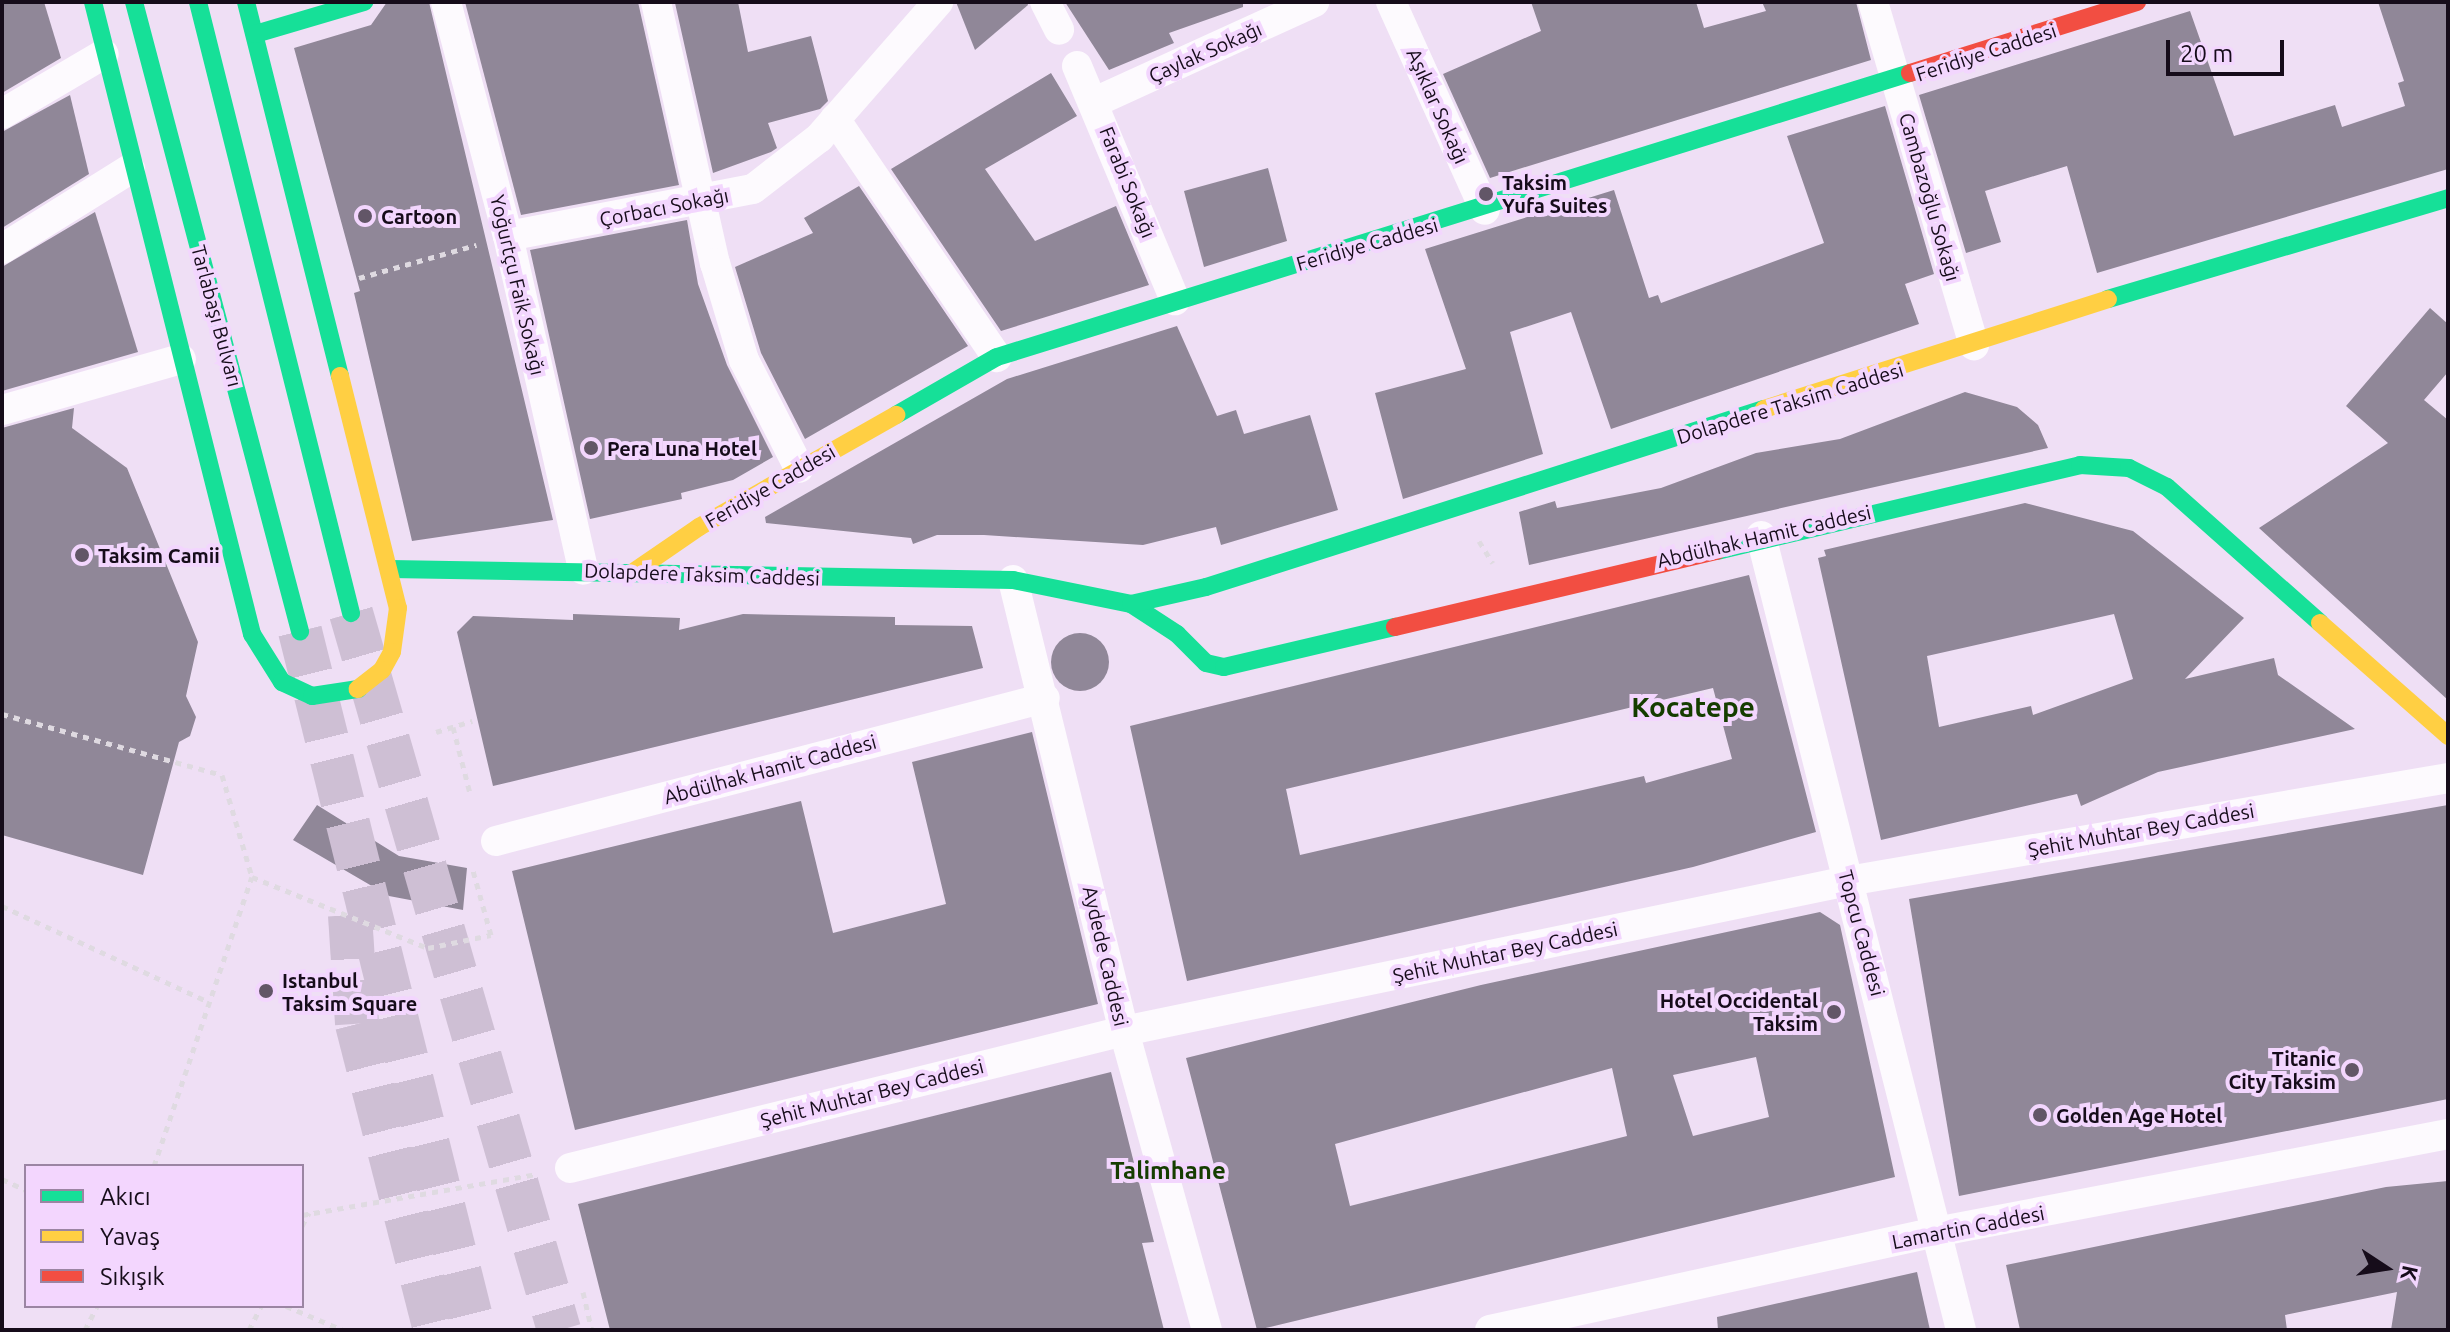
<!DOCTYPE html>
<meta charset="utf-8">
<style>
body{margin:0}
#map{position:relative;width:2450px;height:1332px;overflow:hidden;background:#efdff5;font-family:Ubuntu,sans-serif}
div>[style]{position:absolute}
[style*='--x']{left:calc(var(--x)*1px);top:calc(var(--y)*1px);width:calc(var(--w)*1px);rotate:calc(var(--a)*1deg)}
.building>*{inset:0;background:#908798}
.round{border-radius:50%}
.primary-tunnel>*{height:44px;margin-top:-22px;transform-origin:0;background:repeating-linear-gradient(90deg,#cebfd4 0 44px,transparent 0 66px)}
.path>*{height:5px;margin-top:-2.5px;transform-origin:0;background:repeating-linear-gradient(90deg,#dfdae1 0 6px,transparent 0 12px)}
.street>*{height:30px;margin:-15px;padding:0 15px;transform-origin:15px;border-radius:15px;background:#fdfafe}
.fast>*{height:18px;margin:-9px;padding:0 9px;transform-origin:9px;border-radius:9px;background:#16e098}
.slow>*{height:18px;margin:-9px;padding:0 9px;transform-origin:9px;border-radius:9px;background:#ffcf43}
.jam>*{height:18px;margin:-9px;padding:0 9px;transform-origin:9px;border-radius:9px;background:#f24e42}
.dots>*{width:22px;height:22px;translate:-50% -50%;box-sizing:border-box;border:4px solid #f3d6fe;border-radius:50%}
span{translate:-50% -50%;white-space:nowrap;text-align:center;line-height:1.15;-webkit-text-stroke:8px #f3d6fe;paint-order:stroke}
.street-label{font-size:20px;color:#160c1a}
.poi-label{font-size:20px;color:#160c1a;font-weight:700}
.left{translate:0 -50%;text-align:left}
.right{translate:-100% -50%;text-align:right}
.quarter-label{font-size:24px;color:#153d00;font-weight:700}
.district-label{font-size:28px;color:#153d00;font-weight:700}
.frame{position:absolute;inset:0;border:4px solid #160c1a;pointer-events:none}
.legend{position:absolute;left:24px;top:1164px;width:280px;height:144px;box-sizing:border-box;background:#f3d6fe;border:2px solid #9b85a3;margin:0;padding:10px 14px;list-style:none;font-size:24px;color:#160c1a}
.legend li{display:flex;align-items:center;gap:16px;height:40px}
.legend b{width:40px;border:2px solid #9b85a3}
.north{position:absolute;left:2346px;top:1228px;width:80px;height:80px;-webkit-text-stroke:6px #f3d6fe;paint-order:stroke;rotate:102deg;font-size:22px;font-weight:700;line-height:32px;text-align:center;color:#160c1a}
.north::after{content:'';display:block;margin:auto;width:28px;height:36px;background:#160c1a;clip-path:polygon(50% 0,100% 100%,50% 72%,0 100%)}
.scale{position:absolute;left:2166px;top:40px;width:118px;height:36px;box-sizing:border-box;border:4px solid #160c1a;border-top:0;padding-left:10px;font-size:24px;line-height:28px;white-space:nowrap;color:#160c1a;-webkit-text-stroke:6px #f3d6fe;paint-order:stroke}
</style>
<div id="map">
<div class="building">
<div style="clip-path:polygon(2px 2px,44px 2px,61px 58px,2px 93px)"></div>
<div style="clip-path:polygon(387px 2px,429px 2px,553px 520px,412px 541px,354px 293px,360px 291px,294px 48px,371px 25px)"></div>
<div style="clip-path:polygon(465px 2px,638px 2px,679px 185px,521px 215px)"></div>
<div style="clip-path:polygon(738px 2px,748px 52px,811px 36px,828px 101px,820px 109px,768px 123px,777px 148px,771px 152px,713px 173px,675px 3px)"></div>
<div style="clip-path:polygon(956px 2px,1027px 2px,1028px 5px,975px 50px)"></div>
<div style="clip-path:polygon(1065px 2px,1243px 2px,1243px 7px,1169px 33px,1174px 43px,1109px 70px)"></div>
<div style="clip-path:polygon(1531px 2px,1696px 2px,1704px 28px,1766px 11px,1762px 2px,1856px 2px,1871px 60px,1490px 178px,1443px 74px,1541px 31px)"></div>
<div style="clip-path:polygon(2378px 2px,2448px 2px,2448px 169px,2097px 273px,2067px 166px,1985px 191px,2001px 242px,1966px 253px,1919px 95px,2190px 11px,2234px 136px,2335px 105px,2342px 127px,2405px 106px,2398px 83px,2404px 81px)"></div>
<div style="clip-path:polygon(1051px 73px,1077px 116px,985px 169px,1035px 241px,1116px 206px,1149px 285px,1001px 331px,891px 169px)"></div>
<div style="clip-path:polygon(70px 95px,89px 174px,2px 228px,2px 132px)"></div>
<div style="clip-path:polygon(1885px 106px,1934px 274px,1905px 284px,1919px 324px,1611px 429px,1571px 312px,1510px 332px,1543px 454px,1403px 499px,1375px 393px,1466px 369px,1425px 249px,1614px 190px,1649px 298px,1658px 295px,1661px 303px,1824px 243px,1787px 136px)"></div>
<div style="clip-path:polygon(1268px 168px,1287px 241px,1204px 267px,1184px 191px)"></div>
<div style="clip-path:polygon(859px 186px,968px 346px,805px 439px,761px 353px,735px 267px,813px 233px,804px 218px)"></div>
<div style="clip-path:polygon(95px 212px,138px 352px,2px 391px,2px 267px)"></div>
<div style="clip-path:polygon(687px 220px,698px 284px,727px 365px,773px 457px,733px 480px,681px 493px,682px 499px,590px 519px,530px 250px)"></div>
<div style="clip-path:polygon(2430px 308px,2448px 324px,2448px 372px,2424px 400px,2448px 420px,2448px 700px,2259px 528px,2388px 443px,2346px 406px)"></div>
<div style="clip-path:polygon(1177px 326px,1217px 416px,1236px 410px,1244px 434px,1310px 415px,1338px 510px,1221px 545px,1216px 527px,1143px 545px,984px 535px,937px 535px,913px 544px,911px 538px,766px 523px,765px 517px,1007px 379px)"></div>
<div style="clip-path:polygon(1965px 392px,2017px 407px,2038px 425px,2048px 448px,1529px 565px,1519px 512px,1555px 501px,1557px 508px,1661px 488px,1756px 453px,1840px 439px)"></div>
<div style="clip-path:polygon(74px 408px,72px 428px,127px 468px,198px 642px,186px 696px,196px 717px,190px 736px,179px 742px,143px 875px,2px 835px,2px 428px)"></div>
<div style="clip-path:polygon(evenodd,2025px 503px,2133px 531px,2244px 618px,2185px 679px,2274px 658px,2278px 675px,2355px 729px,2158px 772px,2081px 806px,2077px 794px,1881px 840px,1818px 558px,1826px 556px,1824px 550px,2025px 503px,2114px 614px,2133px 679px,2033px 715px,2031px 706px,1939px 727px,1927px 656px,2114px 614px)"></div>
<div style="clip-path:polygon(evenodd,1749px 575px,1816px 832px,1693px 867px,1187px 981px,1130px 726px,1749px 575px,1713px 688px,1732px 759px,1646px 783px,1644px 776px,1300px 855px,1286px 789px,1713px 688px)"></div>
<div style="clip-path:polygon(573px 614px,680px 618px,679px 630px,743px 614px,895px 617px,895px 625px,972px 626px,983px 668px,493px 786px,457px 632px,473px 616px,573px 620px)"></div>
<div class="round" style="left:1051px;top:633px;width:58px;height:58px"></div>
<div style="clip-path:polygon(1032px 732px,1098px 1004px,575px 1130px,512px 871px,801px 801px,833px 933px,946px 904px,912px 762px)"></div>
<div style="clip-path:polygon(317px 805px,399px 856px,467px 868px,463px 910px,389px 896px,293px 840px)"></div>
<div style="clip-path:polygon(2448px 805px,2448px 1099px,1959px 1196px,1909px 899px)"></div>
<div style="clip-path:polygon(evenodd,1820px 912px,1840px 925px,1895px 1177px,1257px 1330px,1186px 1058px,1481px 985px,1820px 912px,1756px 1057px,1769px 1117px,1693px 1136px,1673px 1075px,1756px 1057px,1820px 912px,1612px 1068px,1627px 1136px,1350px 1206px,1335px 1144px,1612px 1068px)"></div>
<div style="clip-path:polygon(1111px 1072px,1154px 1242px,1142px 1243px,1164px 1330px,610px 1330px,578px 1204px)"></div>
<div style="clip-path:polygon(2448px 1181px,2448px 1330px,2391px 1330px,2397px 1292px,2285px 1315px,2287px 1330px,2020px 1330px,2006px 1265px,2386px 1187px)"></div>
<div style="clip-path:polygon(1917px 1272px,1930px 1330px,1718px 1330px,1717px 1317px)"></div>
</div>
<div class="primary-tunnel">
<div style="--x:351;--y:613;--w:747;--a:73.82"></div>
<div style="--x:300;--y:631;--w:720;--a:76.02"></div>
<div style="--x:350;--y:915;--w:109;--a:86.3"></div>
<div style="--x:357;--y:1024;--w:316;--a:75.7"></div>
</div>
<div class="path">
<div style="--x:359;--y:278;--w:122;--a:-15.8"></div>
<div style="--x:1479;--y:541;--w:26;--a:58"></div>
<div style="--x:2;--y:714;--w:228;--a:15.5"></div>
<div style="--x:222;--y:775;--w:106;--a:73.6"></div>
<div style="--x:453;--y:727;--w:68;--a:75.6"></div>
<div style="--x:436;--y:732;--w:38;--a:-17"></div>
<div style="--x:2;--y:906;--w:228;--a:24.9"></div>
<div style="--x:154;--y:1166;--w:305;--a:-71.3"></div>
<div style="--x:252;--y:877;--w:190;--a:22"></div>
<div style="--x:428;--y:948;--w:64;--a:-11.7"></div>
<div style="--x:491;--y:935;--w:71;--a:-105.6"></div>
<div style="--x:2;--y:1179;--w:26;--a:25"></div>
<div style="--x:302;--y:1215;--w:239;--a:-9.9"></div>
<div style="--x:302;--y:1226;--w:15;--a:-62"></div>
<div style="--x:583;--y:1292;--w:39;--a:77"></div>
<div style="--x:286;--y:1306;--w:62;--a:22.8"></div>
<div style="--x:85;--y:1330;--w:27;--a:-63"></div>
<div style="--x:249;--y:1330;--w:27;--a:-63"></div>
</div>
<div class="street">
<div style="--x:446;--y:2;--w:242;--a:75.2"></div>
<div style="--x:508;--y:236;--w:342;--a:77.3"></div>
<div style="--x:656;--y:2;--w:268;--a:77.3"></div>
<div style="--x:715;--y:263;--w:101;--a:73.4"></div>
<div style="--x:744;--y:360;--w:121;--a:63"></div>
<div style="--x:1045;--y:2;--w:31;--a:63"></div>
<div style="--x:1391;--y:2;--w:228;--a:65.7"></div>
<div style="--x:1873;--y:2;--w:358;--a:73.6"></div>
<div style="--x:1077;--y:66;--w:254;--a:67.3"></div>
<div style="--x:1095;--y:102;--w:241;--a:-24.5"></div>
<div style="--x:2;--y:114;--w:118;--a:-30.5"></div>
<div style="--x:835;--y:119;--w:288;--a:55.8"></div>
<div style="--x:508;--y:236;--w:249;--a:-10.9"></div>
<div style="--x:753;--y:189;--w:83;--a:-37.7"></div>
<div style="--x:819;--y:138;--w:181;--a:-48.8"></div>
<div style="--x:2;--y:249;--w:151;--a:-32"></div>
<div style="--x:2;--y:410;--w:186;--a:-15.9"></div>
<div style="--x:1761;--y:536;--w:819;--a:75.86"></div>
<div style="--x:1013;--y:580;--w:464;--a:76.2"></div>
<div style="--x:1124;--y:1031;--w:310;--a:74.5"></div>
<div style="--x:496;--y:841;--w:567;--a:-14.6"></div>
<div style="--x:570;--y:1168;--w:571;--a:-13.89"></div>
<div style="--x:1124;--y:1031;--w:739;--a:-11.71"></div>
<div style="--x:1848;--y:881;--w:609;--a:-9.74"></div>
<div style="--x:1490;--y:1330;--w:462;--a:-12.4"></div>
<div style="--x:1941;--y:1231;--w:516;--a:-10.83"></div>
</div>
<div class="fast">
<div style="--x:93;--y:2;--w:652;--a:75.88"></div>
<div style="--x:252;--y:634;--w:57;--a:58"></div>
<div style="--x:282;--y:682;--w:33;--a:25"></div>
<div style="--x:312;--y:696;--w:47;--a:-8.7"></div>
<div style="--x:134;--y:2;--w:651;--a:75.22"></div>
<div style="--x:198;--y:2;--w:630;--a:75.94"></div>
<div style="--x:246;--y:2;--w:386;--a:75.9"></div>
<div style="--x:255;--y:34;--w:114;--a:-16.4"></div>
<div style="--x:2108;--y:299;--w:355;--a:-16.5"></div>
<div style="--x:896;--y:415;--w:116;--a:-29.9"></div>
<div style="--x:997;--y:357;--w:956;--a:-17.28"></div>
<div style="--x:1717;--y:551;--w:373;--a:-13.3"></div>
<div style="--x:2080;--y:465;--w:49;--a:3.5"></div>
<div style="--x:2129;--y:468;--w:42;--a:26.6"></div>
<div style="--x:2167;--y:487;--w:205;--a:41.6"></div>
<div style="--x:390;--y:569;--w:623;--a:1.01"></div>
<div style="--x:1013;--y:580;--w:120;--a:11.5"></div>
<div style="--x:1131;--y:604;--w:55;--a:33.1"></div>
<div style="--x:1177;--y:634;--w:41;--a:45"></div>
<div style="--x:1206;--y:663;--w:18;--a:13"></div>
<div style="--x:1224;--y:667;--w:176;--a:-13.2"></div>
<div style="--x:1131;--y:604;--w:77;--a:-12.8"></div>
<div style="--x:1206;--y:587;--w:586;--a:-17.69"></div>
</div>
<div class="slow">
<div style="--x:340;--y:376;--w:239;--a:76"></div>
<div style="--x:398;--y:608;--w:44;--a:97.8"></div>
<div style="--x:392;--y:652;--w:21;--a:119"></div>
<div style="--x:382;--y:670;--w:31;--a:142"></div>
<div style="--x:1764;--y:409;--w:361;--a:-17.7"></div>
<div style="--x:635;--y:571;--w:78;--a:-34.5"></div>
<div style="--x:699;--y:527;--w:227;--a:-29.6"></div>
<div style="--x:2320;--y:623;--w:171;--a:41.4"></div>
</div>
<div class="jam">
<div style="--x:1910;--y:73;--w:238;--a:-17.4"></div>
<div style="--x:1395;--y:627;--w:331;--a:-13.3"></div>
</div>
<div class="dots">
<div style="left:1486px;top:194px;background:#625667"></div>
<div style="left:365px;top:216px;background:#625667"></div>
<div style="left:591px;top:448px;background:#625667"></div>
<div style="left:82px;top:555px;background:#625667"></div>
<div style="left:266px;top:991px;background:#625667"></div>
<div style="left:1834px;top:1012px;background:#625667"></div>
<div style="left:2352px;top:1070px;background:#625667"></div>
<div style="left:2040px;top:1115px;background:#625667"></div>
</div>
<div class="street-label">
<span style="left:1205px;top:52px;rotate:-24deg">Çaylak Sokağı</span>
<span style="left:1986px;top:52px;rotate:-18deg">Feridiye Caddesi</span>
<span style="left:1438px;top:106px;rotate:66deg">Aşıklar Sokağı</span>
<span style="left:1128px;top:182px;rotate:68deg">Farabi Sokağı</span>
<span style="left:1930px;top:197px;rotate:74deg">Cambazoğlu Sokağı</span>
<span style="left:664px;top:207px;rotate:-11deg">Çorbacı Sokağı</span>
<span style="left:1367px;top:244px;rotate:-16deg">Feridiye Caddesi</span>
<span style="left:518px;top:285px;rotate:77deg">Yoğurtçu Faik Sokağı</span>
<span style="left:217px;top:316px;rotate:75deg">Tarlabaşı Bulvarı</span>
<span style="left:1790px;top:403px;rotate:-17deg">Dolapdere Taksim Caddesi</span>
<span style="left:770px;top:486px;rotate:-30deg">Feridiye Caddesi</span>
<span style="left:1764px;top:536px;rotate:-13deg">Abdülhak Hamit Caddesi</span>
<span style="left:702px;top:574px;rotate:2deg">Dolapdere Taksim Caddesi</span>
<span style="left:770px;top:769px;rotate:-15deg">Abdülhak Hamit Caddesi</span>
<span style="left:2141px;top:830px;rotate:-10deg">Şehit Muhtar Bey Caddesi</span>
<span style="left:1862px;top:933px;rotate:75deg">Topcu Caddesi</span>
<span style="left:1505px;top:952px;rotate:-12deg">Şehit Muhtar Bey Caddesi</span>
<span style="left:1106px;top:956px;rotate:77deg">Aydede Caddesi</span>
<span style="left:872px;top:1093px;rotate:-14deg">Şehit Muhtar Bey Caddesi</span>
<span style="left:1968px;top:1227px;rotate:-11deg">Lamartin Caddesi</span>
</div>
<div class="poi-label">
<span class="left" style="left:1502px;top:194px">Taksim<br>Yufa Suites</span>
<span class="left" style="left:381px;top:216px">Cartoon</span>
<span class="left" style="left:607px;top:448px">Pera Luna Hotel</span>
<span class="left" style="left:98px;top:555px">Taksim Camii</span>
<span class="left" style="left:282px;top:992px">Istanbul<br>Taksim Square</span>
<span class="right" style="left:1818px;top:1012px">Hotel Occidental<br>Taksim</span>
<span class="right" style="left:2336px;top:1070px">Titanic<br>City Taksim</span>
<span class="left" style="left:2056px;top:1115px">Golden Age Hotel</span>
</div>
<div class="quarter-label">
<span style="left:1168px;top:1171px">Talimhane</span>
</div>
<div class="district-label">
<span style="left:1693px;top:707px">Kocatepe</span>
</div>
<div class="frame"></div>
<ul class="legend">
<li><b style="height:10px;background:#16e098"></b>Akıcı</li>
<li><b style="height:10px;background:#ffcf43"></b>Yavaş</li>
<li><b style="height:10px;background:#f24e42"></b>Sıkışık</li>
</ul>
<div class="north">K</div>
<div class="scale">20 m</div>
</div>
